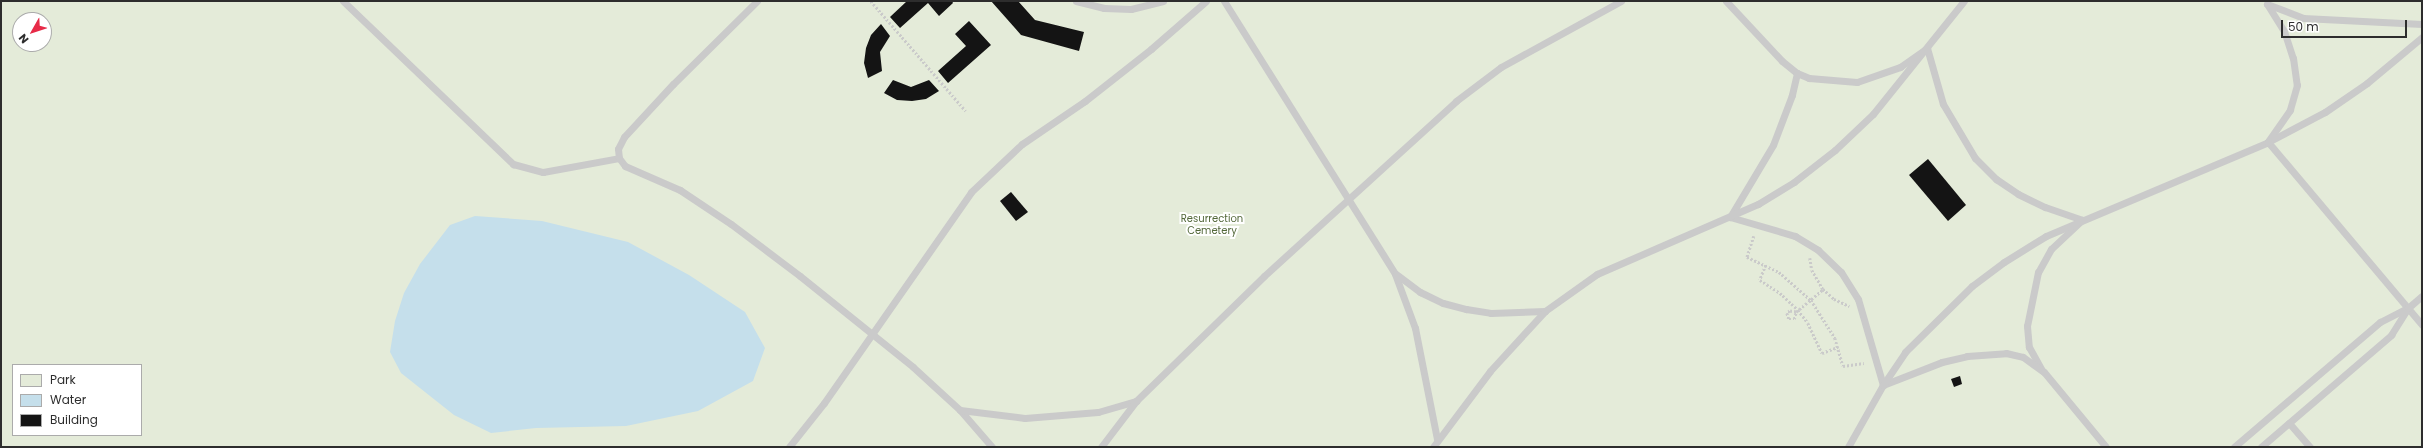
<!DOCTYPE html>
<style>
body{margin:0}
#map{position:relative;width:2423px;height:448px;overflow:hidden;background:#fff;font-family:Poppins,sans-serif}
div>[style]{position:absolute}
[style*='--x']{left:calc(var(--x)*1px);top:calc(var(--y)*1px);width:calc(var(--w)*1px);rotate:calc(var(--a)*1deg)}
.green>*{inset:0;background:#e4ebd9}
.water>*{inset:0;background:#c5dfeb}
.building>*{inset:0;background:#141414}
.path>*{height:2.5px;margin-top:-1.25px;transform-origin:0;background:repeating-linear-gradient(90deg,#cacaca 0 2px,transparent 0 4px)}
.lane>*{height:7px;margin:-3.5px;padding:0 3.5px;transform-origin:3.5px;border-radius:3.5px;background:#cacaca}
span{translate:-50% -50%;white-space:nowrap;text-align:center;line-height:1.15;-webkit-text-stroke:4px #fff;paint-order:stroke}
.park-label{font-size:10px;color:#53683a}
.frame{position:absolute;inset:0;border:2px solid #2d2d2d;pointer-events:none}
.legend{position:absolute;left:12px;top:364px;width:130px;height:72px;box-sizing:border-box;background:#fff;border:1px solid #ababab;margin:0;padding:5px 7px;list-style:none;font-size:12px;color:#2d2d2d}
.legend li{display:flex;align-items:center;gap:8px;height:20px}
.legend b{width:20px;border:1px solid #ababab}
.north{position:absolute;left:12px;top:12px;width:40px;height:40px;box-sizing:border-box;background:#fff;border:1px solid #ababab;border-radius:50%;rotate:231deg;font-size:11px;font-weight:700;line-height:16px;text-align:center;color:#2d2d2d}
.north::after{content:'';display:block;margin:auto;width:14px;height:18px;background:#e72b48;clip-path:polygon(50% 0,100% 100%,50% 72%,0 100%)}
.scale{position:absolute;left:2281px;top:20px;width:126px;height:18px;box-sizing:border-box;border:2px solid #2d2d2d;border-top:0;padding-left:5px;font-size:12px;line-height:14px;white-space:nowrap;color:#2d2d2d;-webkit-text-stroke:3px #fff;paint-order:stroke}
</style>
<div id="map">
<div class="green">
<div style="clip-path:polygon(evenodd,1px 1px,2422px 1px,2422px 447px,1px 447px,1px 1px,20px 20px,44px 20px,44px 44px,20px 44px,20px 20px,1px 1px,13px 365px,141px 365px,141px 435px,13px 435px,13px 365px)"></div>
</div>
<div class="water">
<div style="clip-path:polygon(475px 216px,542px 221px,628px 242px,689px 275px,745px 312px,765px 348px,753px 381px,698px 411px,626px 426px,536px 428px,491px 433px,454px 415px,401px 373px,390px 352px,395px 321px,404px 293px,420px 264px,450px 225px)"></div>
</div>
<div class="building">
<div style="clip-path:polygon(907px 1px,952px 1px,953px 3px,939px 16px,928px 3px,900px 28px,890px 17px)"></div>
<div style="clip-path:polygon(991px 1px,1018px 1px,1035px 20px,1084px 32px,1079px 51px,1021px 35px)"></div>
<div style="clip-path:polygon(969px 21px,991px 45px,948px 83px,938px 71px,966px 46px,955px 34px)"></div>
<div style="clip-path:polygon(881px 24px,890px 36px,880px 52px,882px 71px,868px 78px,864px 63px,866px 48px,871px 35px)"></div>
<div style="clip-path:polygon(893px 80px,911px 87px,929px 80px,939px 91px,926px 99px,912px 101px,897px 100px,884px 93px)"></div>
<div style="clip-path:polygon(1928px 159px,1966px 205px,1948px 221px,1909px 175px)"></div>
<div style="clip-path:polygon(1011px 192px,1028px 212px,1016px 221px,1000px 201px)"></div>
<div style="clip-path:polygon(1960px 376px,1962px 384px,1954px 387px,1951px 379px)"></div>
</div>
<div class="path">
<div style="--x:871;--y:1;--w:145;--a:49.2"></div>
<div style="--x:1754;--y:236;--w:22;--a:108"></div>
<div style="--x:1747;--y:257;--w:35;--a:25"></div>
<div style="--x:1779;--y:272;--w:43;--a:41.2"></div>
<div style="--x:1811;--y:300;--w:45;--a:57.7"></div>
<div style="--x:1835;--y:338;--w:29;--a:74"></div>
<div style="--x:1843;--y:366;--w:21;--a:-8"></div>
<div style="--x:1810;--y:258;--w:12;--a:81"></div>
<div style="--x:1812;--y:270;--w:22;--a:60"></div>
<div style="--x:1823;--y:289;--w:15;--a:42"></div>
<div style="--x:1834;--y:299;--w:17;--a:25"></div>
<div style="--x:1766;--y:265;--w:16;--a:112"></div>
<div style="--x:1760;--y:280;--w:24;--a:33"></div>
<div style="--x:1780;--y:293;--w:25;--a:43"></div>
<div style="--x:1798;--y:310;--w:16;--a:52"></div>
<div style="--x:1808;--y:323;--w:33;--a:65"></div>
<div style="--x:1822;--y:353;--w:17;--a:-21"></div>
<div style="--x:1796;--y:312;--w:6;--a:-171"></div>
<div style="--x:1790;--y:311;--w:4;--a:146"></div>
<div style="--x:1787;--y:313;--w:6;--a:72"></div>
<div style="--x:1789;--y:319;--w:5;--a:0"></div>
<div style="--x:1794;--y:319;--w:7;--a:-74"></div>
<div style="--x:1796;--y:312;--w:35;--a:-40"></div>
</div>
<div class="lane">
<div style="--x:343;--y:1;--w:236;--a:43.8"></div>
<div style="--x:513;--y:164;--w:31;--a:15"></div>
<div style="--x:543;--y:172;--w:77;--a:-10.4"></div>
<div style="--x:757;--y:1;--w:118;--a:135.3"></div>
<div style="--x:673;--y:84;--w:72;--a:132.8"></div>
<div style="--x:624;--y:137;--w:13;--a:117"></div>
<div style="--x:618;--y:149;--w:9;--a:84"></div>
<div style="--x:619;--y:158;--w:10;--a:53"></div>
<div style="--x:625;--y:166;--w:60;--a:23.6"></div>
<div style="--x:680;--y:190;--w:61;--a:33.7"></div>
<div style="--x:731;--y:224;--w:86;--a:37"></div>
<div style="--x:800;--y:276;--w:145;--a:38.8"></div>
<div style="--x:913;--y:367;--w:64;--a:42.5"></div>
<div style="--x:960;--y:410;--w:49;--a:49.1"></div>
<div style="--x:1076;--y:1;--w:29;--a:14"></div>
<div style="--x:1104;--y:8;--w:27;--a:2"></div>
<div style="--x:1131;--y:9;--w:33;--a:-14"></div>
<div style="--x:1224;--y:1;--w:322;--a:57.9"></div>
<div style="--x:1395;--y:274;--w:58;--a:69.7"></div>
<div style="--x:1415;--y:328;--w:113;--a:78.8"></div>
<div style="--x:1726;--y:1;--w:82;--a:47"></div>
<div style="--x:1782;--y:61;--w:19;--a:39"></div>
<div style="--x:1797;--y:73;--w:13;--a:23"></div>
<div style="--x:1809;--y:78;--w:48;--a:4.8"></div>
<div style="--x:1857;--y:82;--w:46;--a:-19.2"></div>
<div style="--x:1900;--y:67;--w:33;--a:-35"></div>
<div style="--x:1927;--y:48;--w:58;--a:74.1"></div>
<div style="--x:1943;--y:104;--w:63;--a:59.3"></div>
<div style="--x:1975;--y:158;--w:30;--a:45"></div>
<div style="--x:1996;--y:179;--w:27;--a:34"></div>
<div style="--x:2018;--y:194;--w:30;--a:26"></div>
<div style="--x:2045;--y:207;--w:39;--a:19"></div>
<div style="--x:2082;--y:220;--w:42;--a:136.9"></div>
<div style="--x:2051;--y:249;--w:26;--a:119"></div>
<div style="--x:2038;--y:272;--w:55;--a:101.5"></div>
<div style="--x:2027;--y:326;--w:21;--a:85"></div>
<div style="--x:2029;--y:347;--w:26;--a:61"></div>
<div style="--x:2267;--y:4;--w:32;--a:58"></div>
<div style="--x:2284;--y:31;--w:28;--a:72"></div>
<div style="--x:2293;--y:58;--w:27;--a:82"></div>
<div style="--x:2297;--y:85;--w:26;--a:106"></div>
<div style="--x:2290;--y:110;--w:39;--a:125"></div>
<div style="--x:2268;--y:142;--w:239;--a:49.9"></div>
<div style="--x:2267;--y:4;--w:39;--a:21"></div>
<div style="--x:2303;--y:18;--w:119;--a:2.9"></div>
<div style="--x:1797;--y:73;--w:23;--a:103"></div>
<div style="--x:1792;--y:95;--w:53;--a:110.8"></div>
<div style="--x:1773;--y:145;--w:84;--a:120.8"></div>
<div style="--x:1730;--y:217;--w:68;--a:16.3"></div>
<div style="--x:1795;--y:236;--w:27;--a:31"></div>
<div style="--x:1818;--y:250;--w:32;--a:44"></div>
<div style="--x:1841;--y:272;--w:32;--a:58"></div>
<div style="--x:1858;--y:299;--w:90;--a:73.8"></div>
<div style="--x:1883;--y:385;--w:63;--a:-21.3"></div>
<div style="--x:1942;--y:362;--w:26;--a:-13"></div>
<div style="--x:1967;--y:356;--w:39;--a:-4"></div>
<div style="--x:2006;--y:353;--w:17;--a:13"></div>
<div style="--x:2023;--y:357;--w:26;--a:36"></div>
<div style="--x:2044;--y:372;--w:97;--a:50.4"></div>
<div style="--x:1396;--y:274;--w:30;--a:37"></div>
<div style="--x:1420;--y:292;--w:25;--a:26"></div>
<div style="--x:1443;--y:303;--w:24;--a:15"></div>
<div style="--x:1466;--y:309;--w:25;--a:9"></div>
<div style="--x:1491;--y:313;--w:54;--a:-2.1"></div>
<div style="--x:960;--y:410;--w:65;--a:7"></div>
<div style="--x:1025;--y:418;--w:73;--a:-4.7"></div>
<div style="--x:1098;--y:412;--w:40;--a:-16"></div>
<div style="--x:2289;--y:423;--w:32;--a:49"></div>
<div style="--x:789;--y:447;--w:56;--a:-51.5"></div>
<div style="--x:824;--y:403;--w:257;--a:-55.1"></div>
<div style="--x:971;--y:192;--w:70;--a:-43.3"></div>
<div style="--x:1022;--y:144;--w:76;--a:-34.3"></div>
<div style="--x:1085;--y:101;--w:84;--a:-38.2"></div>
<div style="--x:1151;--y:49;--w:73;--a:-41.1"></div>
<div style="--x:1101;--y:447;--w:58;--a:-52.7"></div>
<div style="--x:1136;--y:401;--w:179;--a:-44.3"></div>
<div style="--x:1264;--y:276;--w:260;--a:-42.3"></div>
<div style="--x:1456;--y:101;--w:56;--a:-37.1"></div>
<div style="--x:1501;--y:67;--w:137;--a:-28.8"></div>
<div style="--x:1433;--y:447;--w:95;--a:-53.1"></div>
<div style="--x:1490;--y:371;--w:81;--a:-47.5"></div>
<div style="--x:1545;--y:311;--w:64;--a:-35.4"></div>
<div style="--x:1597;--y:274;--w:176;--a:-23.5"></div>
<div style="--x:1758;--y:204;--w:42;--a:-31.4"></div>
<div style="--x:1794;--y:182;--w:52;--a:-38"></div>
<div style="--x:1835;--y:150;--w:52;--a:-43.5"></div>
<div style="--x:1873;--y:114;--w:145;--a:-51.2"></div>
<div style="--x:1848;--y:447;--w:71;--a:-60.6"></div>
<div style="--x:1883;--y:385;--w:40;--a:-56"></div>
<div style="--x:1905;--y:352;--w:94;--a:-44.6"></div>
<div style="--x:1972;--y:286;--w:40;--a:-37"></div>
<div style="--x:2004;--y:262;--w:49;--a:-31.8"></div>
<div style="--x:2046;--y:236;--w:241;--a:-22.9"></div>
<div style="--x:2268;--y:142;--w:64;--a:-27.8"></div>
<div style="--x:2325;--y:112;--w:51;--a:-34.6"></div>
<div style="--x:2367;--y:83;--w:72;--a:-39.9"></div>
<div style="--x:2234;--y:447;--w:192;--a:-40.6"></div>
<div style="--x:2380;--y:322;--w:31;--a:-27"></div>
<div style="--x:2261;--y:447;--w:172;--a:-40.7"></div>
<div style="--x:2391;--y:335;--w:32;--a:-58"></div>
<div style="--x:2408;--y:308;--w:18;--a:-41"></div>
</div>
<div class="park-label">
<span style="left:1212px;top:224px">Resurrection<br>Cemetery</span>
</div>
<div class="frame"></div>
<ul class="legend">
<li><b style="height:11px;background:#e4ebd9"></b>Park</li>
<li><b style="height:11px;background:#c5dfeb"></b>Water</li>
<li><b style="height:11px;background:#141414"></b>Building</li>
</ul>
<div class="north">N</div>
<div class="scale">50 m</div>
</div>
